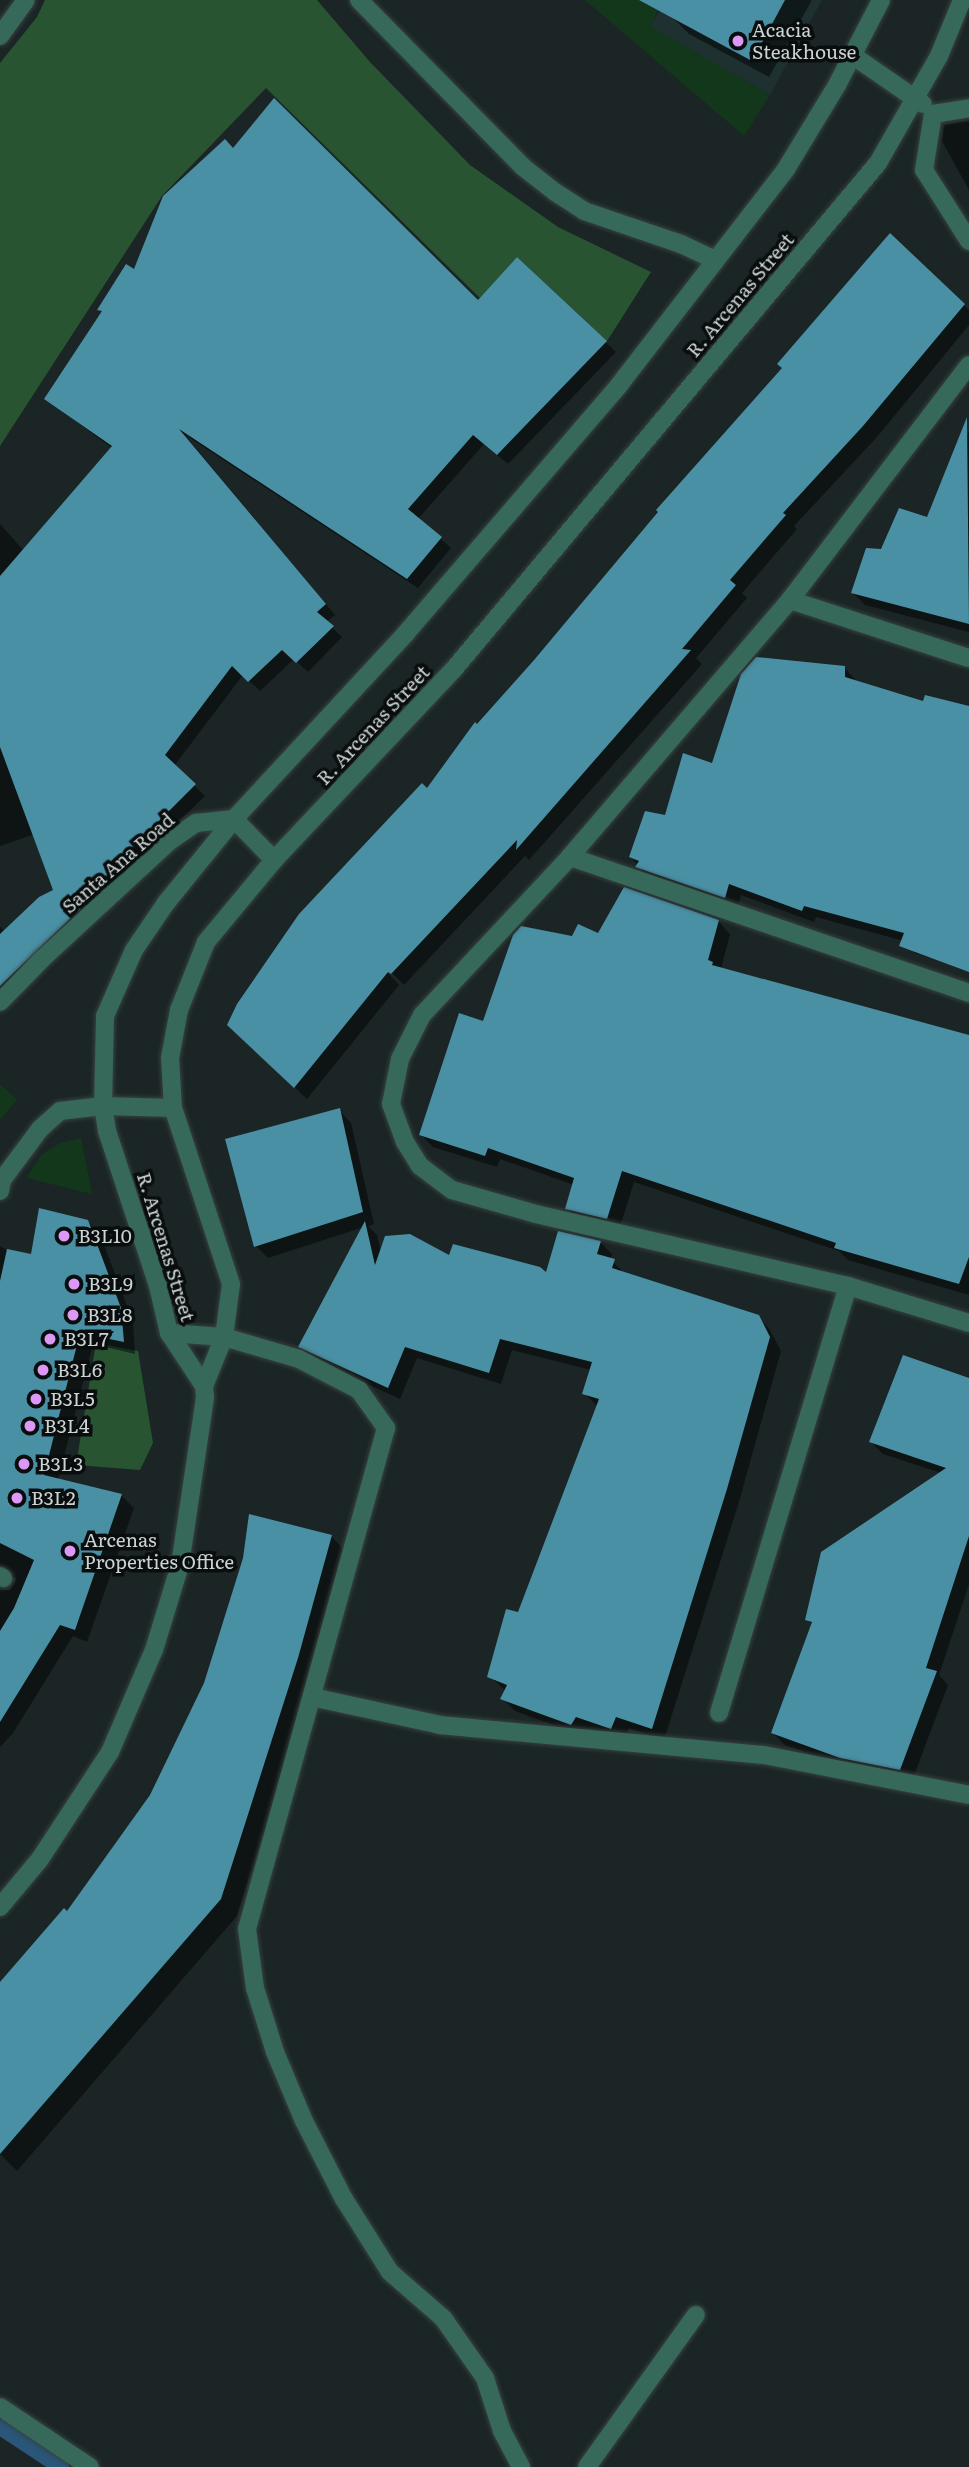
<!DOCTYPE html>
<style>
body{margin:0}
#map{position:relative;width:969px;height:2467px;overflow:hidden;background:#1b2525;font-family:Literata,serif}
div>[style]{position:absolute}
[style*='--x']{left:calc(var(--x)*1px);top:calc(var(--y)*1px);width:calc(var(--w)*1px);rotate:calc(var(--a)*1deg)}
.built>*{inset:0;background:#1e3030}
.green>*{inset:0;background:#12371a}
.forest>*{inset:0;background:#285431}
.shadow>*{inset:0;background:#0007}
.stream>*{height:16px;margin:-8px;padding:0 8px;transform-origin:8px;border-radius:8px;background:#295679}
.building>*{inset:0;background:#4a90a5}
.roads{filter:drop-shadow(0 0 2px #374141) drop-shadow(0 0 2px #374141)}
.minor>*{height:18px;margin:-9px;padding:0 9px;transform-origin:9px;border-radius:9px;background:#36695a}
.dots>*{width:19px;height:19px;translate:-50% -50%;box-sizing:border-box;border:4px solid #090d0d;border-radius:50%}
span{translate:-50% -50%;white-space:nowrap;text-align:center;line-height:1.15;-webkit-text-stroke:7px #090d0d;paint-order:stroke}
.poi-label{font-size:19px;color:#ccd3d3}
.left{translate:0 -50%;text-align:left}
.street-label{font-size:19px;color:#ccd3d3}
</style>
<div id="map">
<div class="built">
<div style="clip-path:polygon(666px 0,822px 0,770px 95px,650px 27px)"></div>
</div>
<div class="green">
<div style="clip-path:polygon(585px 0,661px 0,651px 27px,770px 95px,744px 136px)"></div>
<div style="clip-path:polygon(0 1084px,17px 1100px,0 1120px)"></div>
<div style="clip-path:polygon(81px 1138px,92px 1194px,26px 1178px,41px 1155px,60px 1143px)"></div>
</div>
<div class="forest">
<div style="clip-path:polygon(45px 0,317px 0,370px 62px,470px 165px,558px 227px,651px 272px,607px 341px,517px 257px,480px 298px,266px 88px,162px 196px,0 446px,0 63px,37px 17px)"></div>
<div style="clip-path:polygon(96px 1343px,138px 1351px,153px 1443px,140px 1470px,76px 1465px)"></div>
</div>
<div class="shadow">
<div style="clip-path:polygon(681px 0,812px 0,769px 77px,689px 34px,672px 17px)"></div>
<div style="clip-path:polygon(969px 121px,969px 190px,942px 141px,944px 125px)"></div>
<div style="clip-path:polygon(233px 150px,478px 303px,517px 260px,616px 352px,508px 464px,484px 444px,418px 519px,451px 548px,418px 588px,184px 434px,335px 615px,326px 622px,342px 637px,308px 672px,294px 659px,260px 691px,243px 675px,174px 766px,205px 796px,73px 924px,63px 914px,35px 834px,0 846px,0 524px,24px 551px,112px 448px,46px 399px,103px 313px,100px 309px,135px 272px)"></div>
<div style="clip-path:polygon(890px 236px,969px 310px,969px 325px,877px 437px,794px 526px,797px 529px,742px 593px,747px 598px,696px 658px,702px 664px,529px 860px,525px 856px,404px 985px,386px 967px,384px 969px,399px 985px,307px 1099px,242px 1037px,477px 726px,784px 368px)"></div>
<div style="clip-path:polygon(969px 431px,969px 632px,865px 605px,853px 593px,882px 551px,928px 519px)"></div>
<div style="clip-path:polygon(844px 667px,857px 682px,924px 704px,969px 708px,969px 969px,915px 953px,904px 941px,816px 917px,814px 922px,741px 895px,737px 909px,649px 879px,631px 857px,713px 765px)"></div>
<div style="clip-path:polygon(718px 921px,730px 934px,721px 969px,969px 1039px,969px 1295px,848px 1260px,839px 1251px,634px 1182px,619px 1230px,579px 1221px,567px 1208px,574px 1185px,500px 1159px,497px 1167px,433px 1147px,421px 1135px,485px 1024px,573px 938px)"></div>
<div style="clip-path:polygon(0 926px,33px 972px,0 1008px)"></div>
<div style="clip-path:polygon(339px 1110px,351px 1123px,374px 1224px,368px 1226px,377px 1235px,381px 1253px,449px 1258px,547px 1275px,600px 1242px,612px 1254px,610px 1259px,625px 1274px,758px 1317px,770px 1330px,781px 1351px,739px 1502px,664px 1740px,629px 1728px,624px 1740px,588px 1728px,583px 1736px,515px 1711px,503px 1699px,506px 1691px,489px 1676px,519px 1615px,597px 1406px,584px 1393px,591px 1370px,512px 1350px,501px 1384px,417px 1358px,400px 1399px,312px 1359px,300px 1347px,364px 1227px,268px 1258px,256px 1246px)"></div>
<div style="clip-path:polygon(87px 1221px,100px 1234px,133px 1322px,135px 1354px,93px 1344px,58px 1480px,122px 1496px,134px 1508px,87px 1642px,73px 1636px,13px 1733px,0 1747px,0 1590px,10px 1590px,16px 1580px,15px 1577px,7px 1578px,0 1589px,0 1246px,31px 1265px)"></div>
<div style="clip-path:polygon(969px 1379px,969px 1584px,939px 1675px,948px 1685px,912px 1781px,854px 1770px,785px 1745px,773px 1733px,813px 1625px,807px 1619px,941px 1473px,883px 1454px,871px 1442px)"></div>
<div style="clip-path:polygon(331px 1536px,348px 1554px,314px 1676px,237px 1916px,17px 2171px,0 2154px,0 1984px,68px 1914px,152px 1796px,205px 1683px)"></div>
</div>
<div class="stream">
<div style="--x:0;--y:2427;--w:73;--a:33.3"></div>
</div>
<div class="building">
<div style="clip-path:polygon(639px 0,785px 0,752px 61px)"></div>
<div style="clip-path:polygon(274px 98px,478px 300px,517px 257px,607px 341px,497px 455px,473px 435px,408px 509px,442px 537px,407px 579px,179px 429px,326px 604px,317px 612px,334px 626px,296px 663px,282px 650px,248px 682px,232px 666px,165px 755px,196px 784px,123px 857px,131px 853px,133px 856px,104px 886px,0 986px,0 934px,39px 897px,53px 890px,0 747px,0 576px,112px 446px,44px 399px,102px 311px,97px 310px,126px 264px,134px 269px,163px 196px,225px 139px,233px 148px)"></div>
<div style="clip-path:polygon(890px 233px,965px 304px,863px 426px,783px 513px,786px 515px,730px 580px,736px 585px,682px 649px,691px 650px,516px 850px,517px 840px,391px 974px,388px 972px,294px 1088px,227px 1025px,237px 1004px,299px 914px,422px 783px,427px 788px,475px 722px,477px 724px,534px 660px,658px 512px,656px 510px,782px 368px,777px 364px)"></div>
<div style="clip-path:polygon(967px 417px,969px 624px,851px 593px,866px 548px,881px 549px,899px 508px,927px 517px)"></div>
<div style="clip-path:polygon(756px 657px,845px 666px,845px 677px,923px 701px,925px 695px,969px 706px,969px 972px,899px 946px,904px 933px,804px 906px,802px 911px,729px 884px,725px 898px,635px 867px,639px 861px,629px 857px,645px 811px,665px 815px,683px 753px,712px 763px,741px 674px)"></div>
<div style="clip-path:polygon(624px 887px,719px 920px,708px 960px,713px 962px,712px 965px,969px 1035px,969px 1257px,959px 1284px,834px 1248px,836px 1243px,622px 1171px,607px 1219px,565px 1209px,574px 1178px,488px 1148px,485px 1156px,419px 1135px,459px 1013px,483px 1021px,513px 935px,521px 926px,572px 936px,578px 924px,598px 933px)"></div>
<div style="clip-path:polygon(340px 1108px,363px 1212px,254px 1247px,225px 1139px)"></div>
<div style="clip-path:polygon(39px 1208px,88px 1220px,121px 1308px,124px 1342px,80px 1333px,44px 1475px,122px 1494px,75px 1630px,60px 1625px,0 1722px,0 1631px,14px 1608px,34px 1560px,0 1543px,0 1281px,7px 1249px,31px 1254px)"></div>
<div style="clip-path:polygon(365px 1221px,375px 1265px,385px 1236px,410px 1234px,449px 1255px,453px 1244px,540px 1267px,546px 1272px,558px 1231px,601px 1241px,597px 1254px,615px 1259px,612px 1268px,759px 1315px,770px 1337px,727px 1489px,652px 1729px,616px 1717px,611px 1729px,576px 1717px,571px 1725px,500px 1699px,507px 1685px,487px 1677px,506px 1609px,518px 1612px,599px 1399px,582px 1394px,592px 1362px,500px 1339px,489px 1373px,405px 1347px,388px 1388px,298px 1347px)"></div>
<div style="clip-path:polygon(903px 1355px,969px 1378px,969px 1536px,926px 1668px,937px 1671px,900px 1770px,840px 1758px,771px 1733px,812px 1622px,805px 1620px,821px 1552px,946px 1468px,869px 1442px)"></div>
<div style="clip-path:polygon(249px 1514px,332px 1535px,298px 1658px,221px 1899px,0 2154px,0 1982px,64px 1908px,67px 1911px,150px 1795px,204px 1683px,243px 1558px)"></div>
</div>
<div class="roads">
<div class="minor">
<div style="--x:359;--y:0;--w:234;--a:45.5"></div>
<div style="--x:523;--y:167;--w:41;--a:38"></div>
<div style="--x:555;--y:192;--w:35;--a:33"></div>
<div style="--x:584;--y:211;--w:102;--a:18.8"></div>
<div style="--x:681;--y:244;--w:38;--a:25"></div>
<div style="--x:0;--y:36;--w:44;--a:-54.2"></div>
<div style="--x:852;--y:55;--w:86;--a:34.6"></div>
<div style="--x:933;--y:114;--w:57;--a:99.1"></div>
<div style="--x:924;--y:170;--w:84;--a:57.6"></div>
<div style="--x:933;--y:114;--w:36;--a:-9"></div>
<div style="--x:969;--y:365;--w:295;--a:127.3"></div>
<div style="--x:790;--y:600;--w:338;--a:130.6"></div>
<div style="--x:570;--y:857;--w:216;--a:133.1"></div>
<div style="--x:422;--y:1015;--w:49;--a:116.6"></div>
<div style="--x:400;--y:1059;--w:46;--a:101.3"></div>
<div style="--x:391;--y:1104;--w:40;--a:69.8"></div>
<div style="--x:405;--y:1142;--w:28;--a:58"></div>
<div style="--x:420;--y:1166;--w:40;--a:37"></div>
<div style="--x:452;--y:1190;--w:87;--a:15.9"></div>
<div style="--x:536;--y:1214;--w:320;--a:13"></div>
<div style="--x:848;--y:1286;--w:127;--a:17"></div>
<div style="--x:790;--y:600;--w:188;--a:18"></div>
<div style="--x:234;--y:819;--w:57;--a:45.7"></div>
<div style="--x:570;--y:857;--w:422;--a:18.8"></div>
<div style="--x:0;--y:1002;--w:62;--a:-45.7"></div>
<div style="--x:43;--y:958;--w:173;--a:-42.7"></div>
<div style="--x:170;--y:841;--w:32;--a:-35"></div>
<div style="--x:196;--y:823;--w:38;--a:-6"></div>
<div style="--x:0;--y:1191;--w:11;--a:-80"></div>
<div style="--x:2;--y:1180;--w:64;--a:-53.3"></div>
<div style="--x:40;--y:1129;--w:27;--a:-42"></div>
<div style="--x:60;--y:1111;--w:43;--a:-6.6"></div>
<div style="--x:103;--y:1106;--w:70;--a:1.6"></div>
<div style="--x:169;--y:1333;--w:55;--a:4.2"></div>
<div style="--x:224;--y:1337;--w:78;--a:16.3"></div>
<div style="--x:299;--y:1359;--w:68;--a:27.3"></div>
<div style="--x:359;--y:1390;--w:47;--a:54.6"></div>
<div style="--x:386;--y:1428;--w:520;--a:105.51"></div>
<div style="--x:247;--y:1929;--w:60;--a:82.3"></div>
<div style="--x:255;--y:1988;--w:67;--a:72.6"></div>
<div style="--x:275;--y:2052;--w:75;--a:67.2"></div>
<div style="--x:304;--y:2121;--w:88;--a:62.9"></div>
<div style="--x:344;--y:2199;--w:86;--a:57.8"></div>
<div style="--x:390;--y:2272;--w:70;--a:41"></div>
<div style="--x:443;--y:2318;--w:73;--a:55"></div>
<div style="--x:485;--y:2378;--w:56;--a:72.2"></div>
<div style="--x:502;--y:2431;--w:41;--a:62.2"></div>
<div style="--x:204;--y:1386;--w:53;--a:-67.8"></div>
<div style="--x:224;--y:1337;--w:53;--a:-82.5"></div>
<div style="--x:231;--y:1284;--w:185;--a:-108.2"></div>
<div style="--x:173;--y:1108;--w:50;--a:-93.4"></div>
<div style="--x:170;--y:1058;--w:49;--a:-79.4"></div>
<div style="--x:179;--y:1010;--w:73;--a:-68.3"></div>
<div style="--x:206;--y:942;--w:107;--a:-50.3"></div>
<div style="--x:274;--y:860;--w:262;--a:-46.7"></div>
<div style="--x:454;--y:669;--w:660;--a:-50.04"></div>
<div style="--x:878;--y:163;--w:123;--a:-60.3"></div>
<div style="--x:939;--y:56;--w:61;--a:-67.7"></div>
<div style="--x:0;--y:1576;--w:4;--a:34"></div>
<div style="--x:312;--y:1697;--w:131;--a:12.3"></div>
<div style="--x:440;--y:1725;--w:325;--a:5.3"></div>
<div style="--x:764;--y:1755;--w:209;--a:11"></div>
<div style="--x:719;--y:1713;--w:446;--a:-73.2"></div>
<div style="--x:0;--y:1907;--w:62;--a:-50.2"></div>
<div style="--x:40;--y:1859;--w:128;--a:-56.8"></div>
<div style="--x:110;--y:1752;--w:111;--a:-66.7"></div>
<div style="--x:154;--y:1650;--w:89;--a:-73"></div>
<div style="--x:180;--y:1565;--w:170;--a:-81.5"></div>
<div style="--x:205;--y:1397;--w:11;--a:-95"></div>
<div style="--x:204;--y:1386;--w:64;--a:-123.4"></div>
<div style="--x:169;--y:1333;--w:48;--a:-103.2"></div>
<div style="--x:158;--y:1286;--w:163;--a:-108.2"></div>
<div style="--x:107;--y:1131;--w:25;--a:-99"></div>
<div style="--x:103;--y:1106;--w:90;--a:-88.7"></div>
<div style="--x:105;--y:1016;--w:72;--a:-66.3"></div>
<div style="--x:134;--y:950;--w:57;--a:-55.8"></div>
<div style="--x:166;--y:903;--w:108;--a:-51"></div>
<div style="--x:234;--y:819;--w:253;--a:-47.2"></div>
<div style="--x:406;--y:633;--w:328;--a:-49.3"></div>
<div style="--x:620;--y:384;--w:272;--a:-52.3"></div>
<div style="--x:786;--y:169;--w:98;--a:-58.7"></div>
<div style="--x:837;--y:85;--w:96;--a:-62.6"></div>
<div style="--x:0;--y:2407;--w:108;--a:33.7"></div>
<div style="--x:587;--y:2467;--w:187;--a:-54.4"></div>
</div>
</div>
<div class="dots">
<div style="left:738px;top:41px;background:#db99f5"></div>
<div style="left:64px;top:1236px;background:#db99f5"></div>
<div style="left:74px;top:1284px;background:#db99f5"></div>
<div style="left:73px;top:1315px;background:#db99f5"></div>
<div style="left:50px;top:1339px;background:#db99f5"></div>
<div style="left:43px;top:1370px;background:#db99f5"></div>
<div style="left:36px;top:1399px;background:#db99f5"></div>
<div style="left:30px;top:1426px;background:#db99f5"></div>
<div style="left:24px;top:1464px;background:#db99f5"></div>
<div style="left:17px;top:1498px;background:#db99f5"></div>
<div style="left:70px;top:1551px;background:#db99f5"></div>
</div>
<div class="poi-label">
<span class="left" style="left:752px;top:41px">Acacia<br>Steakhouse</span>
<span class="left" style="left:78px;top:1236px">B3L10</span>
<span class="left" style="left:88px;top:1284px">B3L9</span>
<span class="left" style="left:87px;top:1315px">B3L8</span>
<span class="left" style="left:64px;top:1339px">B3L7</span>
<span class="left" style="left:57px;top:1370px">B3L6</span>
<span class="left" style="left:50px;top:1399px">B3L5</span>
<span class="left" style="left:44px;top:1426px">B3L4</span>
<span class="left" style="left:38px;top:1464px">B3L3</span>
<span class="left" style="left:31px;top:1498px">B3L2</span>
<span class="left" style="left:84px;top:1551px">Arcenas<br>Properties Office</span>
</div>
<div class="street-label">
<span style="left:740px;top:295px;rotate:-50deg">R. Arcenas Street</span>
<span style="left:373px;top:725px;rotate:-47deg">R. Arcenas Street</span>
<span style="left:118px;top:863px;rotate:-41deg">Santa Ana Road</span>
<span style="left:166px;top:1247px;rotate:73deg">R. Arcenas Street</span>
</div>
</div>
